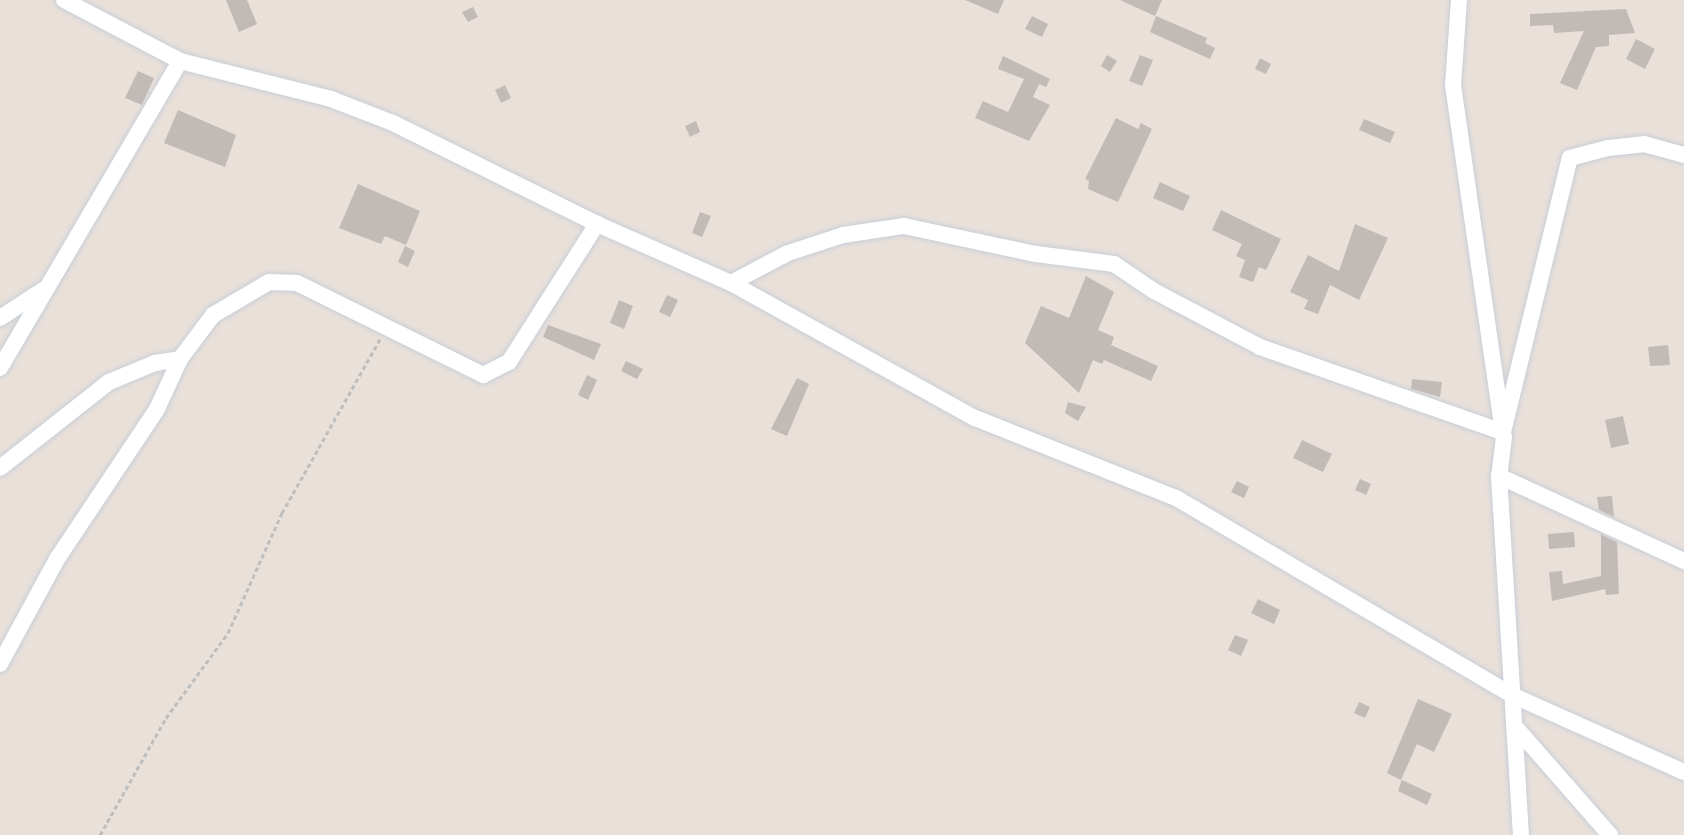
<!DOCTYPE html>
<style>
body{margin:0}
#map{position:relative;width:1684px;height:835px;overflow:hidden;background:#e9e0da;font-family:Cabin,sans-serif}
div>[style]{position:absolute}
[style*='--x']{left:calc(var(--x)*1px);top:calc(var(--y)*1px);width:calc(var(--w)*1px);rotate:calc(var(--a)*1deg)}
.building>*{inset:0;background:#c1bab6}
.path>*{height:3px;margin-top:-1.5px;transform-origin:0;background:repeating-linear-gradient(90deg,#bebebe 0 4.5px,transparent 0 7.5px)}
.roads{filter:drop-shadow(0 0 2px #c8ced8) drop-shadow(0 0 2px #c8ced8)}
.minor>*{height:16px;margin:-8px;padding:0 8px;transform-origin:8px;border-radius:8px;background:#fff}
span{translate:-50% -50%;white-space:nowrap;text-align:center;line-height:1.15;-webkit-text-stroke:5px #fff;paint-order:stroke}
</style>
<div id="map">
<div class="building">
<div style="clip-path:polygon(226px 0,247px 0,257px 24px,239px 32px)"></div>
<div style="clip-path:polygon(965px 0,1004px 0,998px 14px)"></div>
<div style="clip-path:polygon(1120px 0,1162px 0,1155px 16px)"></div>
<div style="clip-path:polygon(473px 7px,478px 17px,468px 22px,462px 12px)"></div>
<div style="clip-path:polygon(1626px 9px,1635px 33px,1609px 35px,1609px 46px,1596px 47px,1577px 90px,1560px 83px,1584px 31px,1554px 33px,1553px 25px,1530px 26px,1530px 14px)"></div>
<div style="clip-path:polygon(1032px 16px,1048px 24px,1042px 37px,1025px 29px)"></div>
<div style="clip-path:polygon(1156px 16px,1207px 38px,1205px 43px,1215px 48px,1210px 59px,1150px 32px)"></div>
<div style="clip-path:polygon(1636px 39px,1655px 49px,1645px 69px,1626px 59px)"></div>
<div style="clip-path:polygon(1107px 55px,1117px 61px,1110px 72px,1101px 66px)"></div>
<div style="clip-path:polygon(1140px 55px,1153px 60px,1142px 86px,1129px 81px)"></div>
<div style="clip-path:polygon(1003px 56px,1050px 79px,1046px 87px,1039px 84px,1033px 97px,1050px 105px,1029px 141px,975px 118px,983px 101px,1008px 112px,1024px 79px,998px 69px)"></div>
<div style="clip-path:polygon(1260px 58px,1271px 64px,1266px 74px,1255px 69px)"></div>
<div style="clip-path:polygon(138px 71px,154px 78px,142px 105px,125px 98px)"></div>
<div style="clip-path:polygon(505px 85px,511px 98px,501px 103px,495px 90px)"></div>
<div style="clip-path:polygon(178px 110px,236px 135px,225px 167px,164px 143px)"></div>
<div style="clip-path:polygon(1116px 118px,1138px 129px,1141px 123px,1152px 129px,1118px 202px,1088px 189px,1089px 181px,1085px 179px)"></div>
<div style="clip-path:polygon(1364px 119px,1395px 132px,1390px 143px,1359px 130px)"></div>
<div style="clip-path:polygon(696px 121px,700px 132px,690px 137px,685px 126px)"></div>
<div style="clip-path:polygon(1160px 182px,1190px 196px,1183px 211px,1153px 198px)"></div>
<div style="clip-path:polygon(358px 184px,420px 211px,406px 245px,385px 236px,381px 244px,339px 228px)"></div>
<div style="clip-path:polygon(1221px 210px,1281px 239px,1266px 270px,1259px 267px,1253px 282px,1239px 277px,1245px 260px,1236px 256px,1242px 244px,1212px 230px)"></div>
<div style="clip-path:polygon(700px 212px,711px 216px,702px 237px,692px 233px)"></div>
<div style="clip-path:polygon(1355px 224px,1388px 238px,1359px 300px,1330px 285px,1318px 314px,1304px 309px,1308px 300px,1290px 292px,1308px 255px,1339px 271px)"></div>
<div style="clip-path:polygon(405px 246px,415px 251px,408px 267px,398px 262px)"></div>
<div style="clip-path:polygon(1086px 276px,1114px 292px,1098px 330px,1114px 337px,1111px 345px,1158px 366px,1151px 381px,1104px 360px,1102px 364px,1093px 360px,1079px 393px,1025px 343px,1041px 306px,1069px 318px)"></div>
<div style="clip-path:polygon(667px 295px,678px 300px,670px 317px,659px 312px)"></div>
<div style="clip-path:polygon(619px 300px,633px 306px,624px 329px,610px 323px)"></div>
<div style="clip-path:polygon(548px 325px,601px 344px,594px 360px,543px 337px)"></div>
<div style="clip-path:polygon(1668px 345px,1670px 365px,1650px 366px,1648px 347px)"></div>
<div style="clip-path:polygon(626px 361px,643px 369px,637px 379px,621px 371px)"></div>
<div style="clip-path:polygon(587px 375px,597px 380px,588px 400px,578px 395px)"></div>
<div style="clip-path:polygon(797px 378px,809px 384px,787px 436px,771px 429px)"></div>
<div style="clip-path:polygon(1412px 379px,1442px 382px,1440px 397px,1411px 389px)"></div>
<div style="clip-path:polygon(1068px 402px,1086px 407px,1078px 421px,1065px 413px)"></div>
<div style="clip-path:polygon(1623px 416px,1629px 444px,1611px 448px,1605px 420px)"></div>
<div style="clip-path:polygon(1302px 440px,1332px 454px,1323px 472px,1293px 458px)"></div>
<div style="clip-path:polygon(1360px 479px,1371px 484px,1366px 495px,1355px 490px)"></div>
<div style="clip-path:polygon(1237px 481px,1249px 487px,1244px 498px,1231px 492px)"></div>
<div style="clip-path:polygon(1612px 496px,1614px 517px,1599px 510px,1597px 497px)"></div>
<div style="clip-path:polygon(1574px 532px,1575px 547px,1549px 549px,1548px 534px)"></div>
<div style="clip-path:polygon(1601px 534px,1617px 542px,1619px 594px,1606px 595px,1605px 589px,1552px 601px,1549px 572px,1562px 571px,1563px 584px,1601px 576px)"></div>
<div style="clip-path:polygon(1258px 599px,1280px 610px,1274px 624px,1251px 613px)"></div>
<div style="clip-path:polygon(1235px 635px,1248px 640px,1241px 656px,1228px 650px)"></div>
<div style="clip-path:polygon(1418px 699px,1452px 714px,1434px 752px,1417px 744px,1401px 780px,1387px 773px)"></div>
<div style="clip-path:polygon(1359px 702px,1370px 707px,1365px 718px,1354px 713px)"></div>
<div style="clip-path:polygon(1402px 780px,1432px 794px,1427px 805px,1398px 791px)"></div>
</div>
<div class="path">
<div style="--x:100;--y:835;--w:134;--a:-60.6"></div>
<div style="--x:166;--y:718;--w:105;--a:-53.9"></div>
<div style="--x:228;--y:633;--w:132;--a:-65.8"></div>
<div style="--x:282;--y:513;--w:200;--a:-60.6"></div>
</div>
<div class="roads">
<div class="minor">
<div style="--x:64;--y:0;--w:131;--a:27.7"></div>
<div style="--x:180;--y:61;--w:156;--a:14.1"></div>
<div style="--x:331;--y:99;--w:66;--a:21.2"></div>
<div style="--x:393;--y:123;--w:228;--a:26.3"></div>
<div style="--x:597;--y:224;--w:146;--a:23.8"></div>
<div style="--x:731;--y:283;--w:279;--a:29"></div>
<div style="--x:975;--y:418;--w:216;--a:21.7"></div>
<div style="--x:1176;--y:498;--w:392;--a:30.4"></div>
<div style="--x:1514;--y:696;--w:186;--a:24.1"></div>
<div style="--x:1459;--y:0;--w:85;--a:94"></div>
<div style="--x:1453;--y:85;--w:356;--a:81.8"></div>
<div style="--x:1504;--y:437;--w:39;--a:97"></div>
<div style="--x:1499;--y:476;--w:360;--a:86.5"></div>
<div style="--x:731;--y:283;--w:64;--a:-27.8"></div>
<div style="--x:788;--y:253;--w:58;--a:-18.1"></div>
<div style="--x:843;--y:235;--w:62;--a:-8.4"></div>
<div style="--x:904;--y:226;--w:135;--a:12"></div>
<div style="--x:1036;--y:254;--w:79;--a:7.3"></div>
<div style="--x:1114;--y:264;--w:48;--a:34"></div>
<div style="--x:1154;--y:291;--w:120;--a:27.8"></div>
<div style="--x:1260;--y:347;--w:257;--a:19.3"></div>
<div style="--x:1503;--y:432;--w:282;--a:-76.3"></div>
<div style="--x:1570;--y:158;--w:39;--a:-15"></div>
<div style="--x:1608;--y:148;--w:36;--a:-6"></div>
<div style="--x:1644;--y:144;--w:41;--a:15.4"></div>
<div style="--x:0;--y:318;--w:51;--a:-33.1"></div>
<div style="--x:0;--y:368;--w:356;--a:-59.6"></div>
<div style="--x:0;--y:468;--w:139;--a:-38.3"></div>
<div style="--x:109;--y:382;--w:50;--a:-22.4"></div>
<div style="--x:155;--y:363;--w:25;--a:-9"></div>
<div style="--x:180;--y:359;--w:55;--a:-53.1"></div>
<div style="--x:213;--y:315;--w:65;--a:-30.5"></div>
<div style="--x:269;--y:282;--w:28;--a:2"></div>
<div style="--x:297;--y:283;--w:208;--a:26.3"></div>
<div style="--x:483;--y:375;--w:29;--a:-27"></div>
<div style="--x:509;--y:362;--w:164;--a:-57.5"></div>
<div style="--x:1499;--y:476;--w:204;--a:24.7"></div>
<div style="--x:0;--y:664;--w:119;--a:-61.5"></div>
<div style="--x:57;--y:559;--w:180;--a:-56.3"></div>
<div style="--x:157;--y:409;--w:55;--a:-65.3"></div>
<div style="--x:1518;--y:730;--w:140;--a:48.8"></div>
</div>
</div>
</div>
